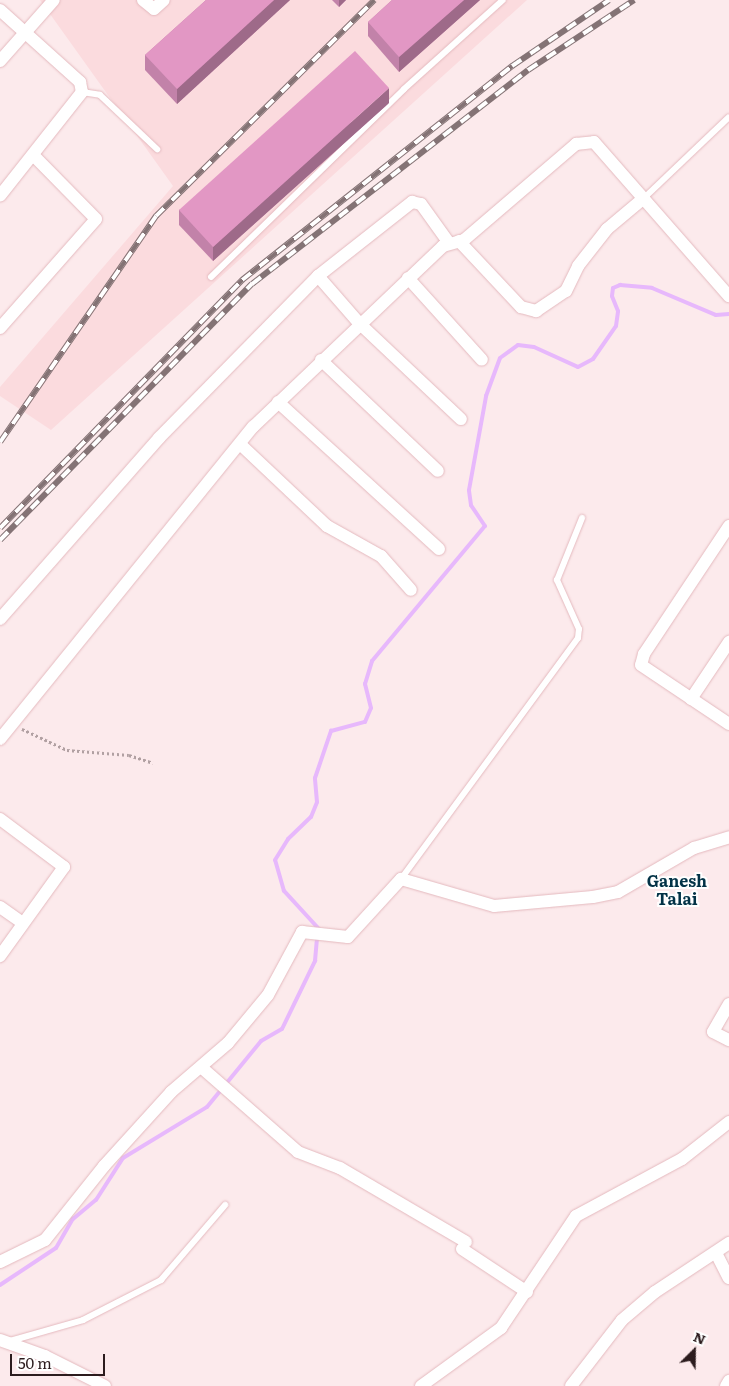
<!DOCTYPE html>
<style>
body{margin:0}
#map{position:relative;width:729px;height:1386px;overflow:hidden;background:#fceaec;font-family:Literata,serif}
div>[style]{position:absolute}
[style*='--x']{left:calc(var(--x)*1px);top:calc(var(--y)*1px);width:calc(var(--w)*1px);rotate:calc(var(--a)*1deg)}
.built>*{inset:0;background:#fbdbde}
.stream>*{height:4px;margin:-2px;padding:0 2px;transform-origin:2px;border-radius:2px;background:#e7b8fc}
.path>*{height:2.5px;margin-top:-1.25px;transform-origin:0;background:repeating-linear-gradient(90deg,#b1a0a2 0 2.5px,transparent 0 5px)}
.roads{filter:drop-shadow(0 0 1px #e4b9be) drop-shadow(0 0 1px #e4b9be)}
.lane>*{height:6px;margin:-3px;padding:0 3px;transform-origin:3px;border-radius:3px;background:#fff}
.street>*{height:12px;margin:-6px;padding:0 6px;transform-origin:6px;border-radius:6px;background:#fff}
.rail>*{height:5.5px;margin-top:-2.75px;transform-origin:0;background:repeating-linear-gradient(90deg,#fff 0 11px,#847375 0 22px);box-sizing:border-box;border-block:1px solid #847375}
.wall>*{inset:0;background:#c282a9}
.shaded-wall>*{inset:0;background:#9e6a89}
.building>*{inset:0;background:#e297c4}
span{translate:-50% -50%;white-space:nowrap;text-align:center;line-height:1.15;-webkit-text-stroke:4px #fff;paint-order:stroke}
.neighbourhood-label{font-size:16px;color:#033347;font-weight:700}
.north{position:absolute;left:669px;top:1326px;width:50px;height:50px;-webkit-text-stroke:4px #fff;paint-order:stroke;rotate:23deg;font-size:14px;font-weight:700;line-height:20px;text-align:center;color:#2c1c1e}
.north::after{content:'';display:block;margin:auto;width:18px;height:22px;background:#2c1c1e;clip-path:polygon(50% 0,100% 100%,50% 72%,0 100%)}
.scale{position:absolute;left:10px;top:1354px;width:95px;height:22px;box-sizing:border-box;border:2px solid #2c1c1e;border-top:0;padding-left:6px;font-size:15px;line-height:18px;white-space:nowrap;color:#2c1c1e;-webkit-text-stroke:4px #fff;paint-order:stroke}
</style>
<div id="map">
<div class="built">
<div style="clip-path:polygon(40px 0,527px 0,51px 430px,0 396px,0 387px,173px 186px)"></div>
</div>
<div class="stream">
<div style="--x:319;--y:929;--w:52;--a:-132.6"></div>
<div style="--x:284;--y:891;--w:32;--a:-106"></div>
<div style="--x:275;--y:860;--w:25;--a:-58"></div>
<div style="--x:288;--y:839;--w:32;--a:-44"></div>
<div style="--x:311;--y:817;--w:16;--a:-68"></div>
<div style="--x:317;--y:802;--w:24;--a:-95"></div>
<div style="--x:315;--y:778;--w:50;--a:-71.2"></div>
<div style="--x:331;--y:731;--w:35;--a:-15"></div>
<div style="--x:365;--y:722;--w:15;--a:-67"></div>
<div style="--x:371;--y:708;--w:25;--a:-104"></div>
<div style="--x:365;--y:684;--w:24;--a:-73"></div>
<div style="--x:372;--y:661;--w:176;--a:-50.1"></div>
<div style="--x:485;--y:526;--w:25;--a:-124"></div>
<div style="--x:471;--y:505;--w:15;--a:-98"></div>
<div style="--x:469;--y:490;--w:96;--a:-79.7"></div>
<div style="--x:486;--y:396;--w:40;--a:-69.8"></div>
<div style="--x:500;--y:358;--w:22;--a:-36"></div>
<div style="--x:518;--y:345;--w:16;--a:7"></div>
<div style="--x:534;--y:347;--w:48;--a:24.4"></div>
<div style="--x:578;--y:367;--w:17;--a:-28"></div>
<div style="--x:593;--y:359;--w:40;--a:-55.1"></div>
<div style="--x:616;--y:326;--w:15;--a:-82"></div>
<div style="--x:618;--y:311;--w:16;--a:-112"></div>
<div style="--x:612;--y:296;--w:8;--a:-83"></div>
<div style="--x:613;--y:288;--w:8;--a:-23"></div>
<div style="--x:620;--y:285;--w:32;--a:5"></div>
<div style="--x:652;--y:288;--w:69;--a:22.9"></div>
<div style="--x:716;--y:315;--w:13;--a:-4"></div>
<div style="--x:0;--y:1285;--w:67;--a:-33.5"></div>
<div style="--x:56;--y:1248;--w:34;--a:-60"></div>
<div style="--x:73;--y:1219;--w:30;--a:-40"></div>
<div style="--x:96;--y:1200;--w:50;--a:-57.3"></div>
<div style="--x:123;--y:1158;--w:98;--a:-31.3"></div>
<div style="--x:207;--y:1107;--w:85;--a:-50.7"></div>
<div style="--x:261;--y:1041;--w:24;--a:-30"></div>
<div style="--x:282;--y:1029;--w:76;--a:-64.1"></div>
<div style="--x:315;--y:961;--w:25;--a:-85"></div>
</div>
<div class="path">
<div style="--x:22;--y:729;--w:50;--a:25"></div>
<div style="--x:67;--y:750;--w:62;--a:4.6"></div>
<div style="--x:129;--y:755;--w:25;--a:18"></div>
</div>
<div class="roads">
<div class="lane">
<div style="--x:82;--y:92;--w:18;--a:9"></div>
<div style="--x:100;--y:95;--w:79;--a:43.5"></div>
<div style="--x:644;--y:198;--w:117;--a:-43.6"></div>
<div style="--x:211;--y:277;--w:269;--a:-44.2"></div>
<div style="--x:404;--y:89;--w:133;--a:-42"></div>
<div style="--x:401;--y:879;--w:299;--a:-53.7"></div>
<div style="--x:578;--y:638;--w:9;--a:-84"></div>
<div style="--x:579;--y:629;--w:54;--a:-114.2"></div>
<div style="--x:557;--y:580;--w:67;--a:-68"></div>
<div style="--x:10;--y:1341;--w:76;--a:-16"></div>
<div style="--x:83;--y:1320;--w:88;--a:-27.1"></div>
<div style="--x:161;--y:1280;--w:99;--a:-49.5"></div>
</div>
<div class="street">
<div style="--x:143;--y:0;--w:14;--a:39"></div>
<div style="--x:154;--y:9;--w:13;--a:-42"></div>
<div style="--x:0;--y:10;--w:108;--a:42"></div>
<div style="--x:80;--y:82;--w:10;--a:79"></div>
<div style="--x:82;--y:92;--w:132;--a:128.3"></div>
<div style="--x:0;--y:61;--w:81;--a:-48.5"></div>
<div style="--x:459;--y:241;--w:91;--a:46.8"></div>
<div style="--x:521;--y:307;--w:16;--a:15"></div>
<div style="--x:536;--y:311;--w:36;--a:-34"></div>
<div style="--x:566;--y:291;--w:28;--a:-64"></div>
<div style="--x:578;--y:266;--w:47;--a:-51.9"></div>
<div style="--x:607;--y:229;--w:48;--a:-40"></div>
<div style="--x:318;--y:276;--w:62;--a:48.9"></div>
<div style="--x:359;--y:323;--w:140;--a:43.3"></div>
<div style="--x:408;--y:278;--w:110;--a:47.9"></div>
<div style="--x:0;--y:328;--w:145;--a:-48.6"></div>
<div style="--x:96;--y:219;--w:88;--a:-134.5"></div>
<div style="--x:321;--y:360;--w:161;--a:43.5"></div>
<div style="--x:278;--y:402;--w:218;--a:42.4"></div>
<div style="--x:240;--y:444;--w:120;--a:43.3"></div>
<div style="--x:327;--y:526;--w:62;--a:29.1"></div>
<div style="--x:381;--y:556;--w:45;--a:48.6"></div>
<div style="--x:729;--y:526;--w:154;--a:123.6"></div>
<div style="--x:644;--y:654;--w:11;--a:105"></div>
<div style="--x:641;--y:665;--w:106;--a:33.8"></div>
<div style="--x:0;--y:619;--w:241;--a:-48.7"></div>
<div style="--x:159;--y:438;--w:227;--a:-45.5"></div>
<div style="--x:318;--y:276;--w:120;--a:-38.2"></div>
<div style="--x:412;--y:202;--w:9;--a:13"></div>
<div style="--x:421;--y:204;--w:48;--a:54.3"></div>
<div style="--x:691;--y:699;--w:69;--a:-56.3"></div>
<div style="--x:0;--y:739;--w:402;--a:-51"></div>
<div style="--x:253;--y:427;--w:262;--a:-43.6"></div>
<div style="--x:443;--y:246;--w:22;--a:-16"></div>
<div style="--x:464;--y:240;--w:148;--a:-40.6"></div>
<div style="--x:576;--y:144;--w:18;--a:-6"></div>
<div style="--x:594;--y:142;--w:205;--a:48.8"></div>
<div style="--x:0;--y:819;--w:80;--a:36.9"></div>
<div style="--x:64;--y:867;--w:110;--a:125.7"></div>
<div style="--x:0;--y:907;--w:28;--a:35"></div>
<div style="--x:729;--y:1004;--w:32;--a:120"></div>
<div style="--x:713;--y:1032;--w:18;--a:27"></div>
<div style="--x:201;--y:1067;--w:129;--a:41.2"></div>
<div style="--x:298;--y:1152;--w:45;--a:20.9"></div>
<div style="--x:340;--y:1168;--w:146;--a:30.4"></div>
<div style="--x:462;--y:1249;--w:78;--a:33.5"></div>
<div style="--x:716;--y:1253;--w:28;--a:63"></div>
<div style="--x:0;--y:1262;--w:50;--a:-26.1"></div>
<div style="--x:45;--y:1240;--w:95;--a:-51.4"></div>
<div style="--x:104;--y:1166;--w:100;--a:-47.8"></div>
<div style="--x:171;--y:1092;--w:75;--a:-40.7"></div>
<div style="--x:228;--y:1043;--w:62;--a:-50.2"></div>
<div style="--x:268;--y:995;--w:72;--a:-61.6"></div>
<div style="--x:302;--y:932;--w:46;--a:6.2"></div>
<div style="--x:348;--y:937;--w:79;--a:-47.6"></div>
<div style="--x:401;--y:879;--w:97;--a:16.2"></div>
<div style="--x:494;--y:906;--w:99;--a:-5.2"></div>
<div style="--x:593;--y:897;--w:25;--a:-11"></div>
<div style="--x:618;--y:892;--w:88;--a:-30.1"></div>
<div style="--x:694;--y:848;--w:37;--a:-17"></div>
<div style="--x:0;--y:1340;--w:48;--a:19.6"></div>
<div style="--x:45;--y:1356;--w:67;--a:26.6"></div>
<div style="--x:421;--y:1386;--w:99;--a:-35.9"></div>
<div style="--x:501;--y:1328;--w:135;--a:-56.2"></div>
<div style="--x:576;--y:1216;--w:120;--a:-28.3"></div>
<div style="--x:682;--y:1159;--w:60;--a:-38.2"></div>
<div style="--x:571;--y:1386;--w:83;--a:-52.3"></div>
<div style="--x:622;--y:1320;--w:43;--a:-40.3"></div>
<div style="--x:655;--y:1292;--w:89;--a:-33.5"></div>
<div style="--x:726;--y:1386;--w:6;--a:-59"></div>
</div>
</div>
<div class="rail">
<div style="--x:0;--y:442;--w:275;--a:-55.4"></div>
<div style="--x:156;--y:216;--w:307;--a:-44.7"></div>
<div style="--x:0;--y:528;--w:347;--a:-45.7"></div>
<div style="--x:242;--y:280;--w:345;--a:-38.4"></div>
<div style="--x:512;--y:66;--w:117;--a:-34.2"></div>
<div style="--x:0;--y:540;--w:359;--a:-45.5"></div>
<div style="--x:252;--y:284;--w:349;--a:-37.8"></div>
<div style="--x:528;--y:70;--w:127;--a:-33.4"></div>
</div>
<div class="wall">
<div style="clip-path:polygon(206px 0,290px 0,177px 104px,145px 70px,145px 55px)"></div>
<div style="clip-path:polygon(332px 0,346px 0,339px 7px)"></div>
<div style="clip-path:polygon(392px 0,480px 0,399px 72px,368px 36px,368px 22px)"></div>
<div style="clip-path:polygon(389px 103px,213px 261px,179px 225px,179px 210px)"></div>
</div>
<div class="shaded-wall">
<div style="clip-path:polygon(274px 0,290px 0,177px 104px,177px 89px)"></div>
<div style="clip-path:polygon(339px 0,346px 0,339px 7px)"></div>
<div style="clip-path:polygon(464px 0,480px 0,399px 72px,399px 57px)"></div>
<div style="clip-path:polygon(389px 88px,389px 103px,213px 261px,213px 247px)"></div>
</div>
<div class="building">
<div style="clip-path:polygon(206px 0,274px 0,177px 89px,145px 55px)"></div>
<div style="clip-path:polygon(392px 0,464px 0,399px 57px,368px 22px)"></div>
<div style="clip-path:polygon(355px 51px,389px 88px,213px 247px,179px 210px)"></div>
</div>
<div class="neighbourhood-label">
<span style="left:677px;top:889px">Ganesh<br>Talai</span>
</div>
<div class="north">N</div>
<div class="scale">50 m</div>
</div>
